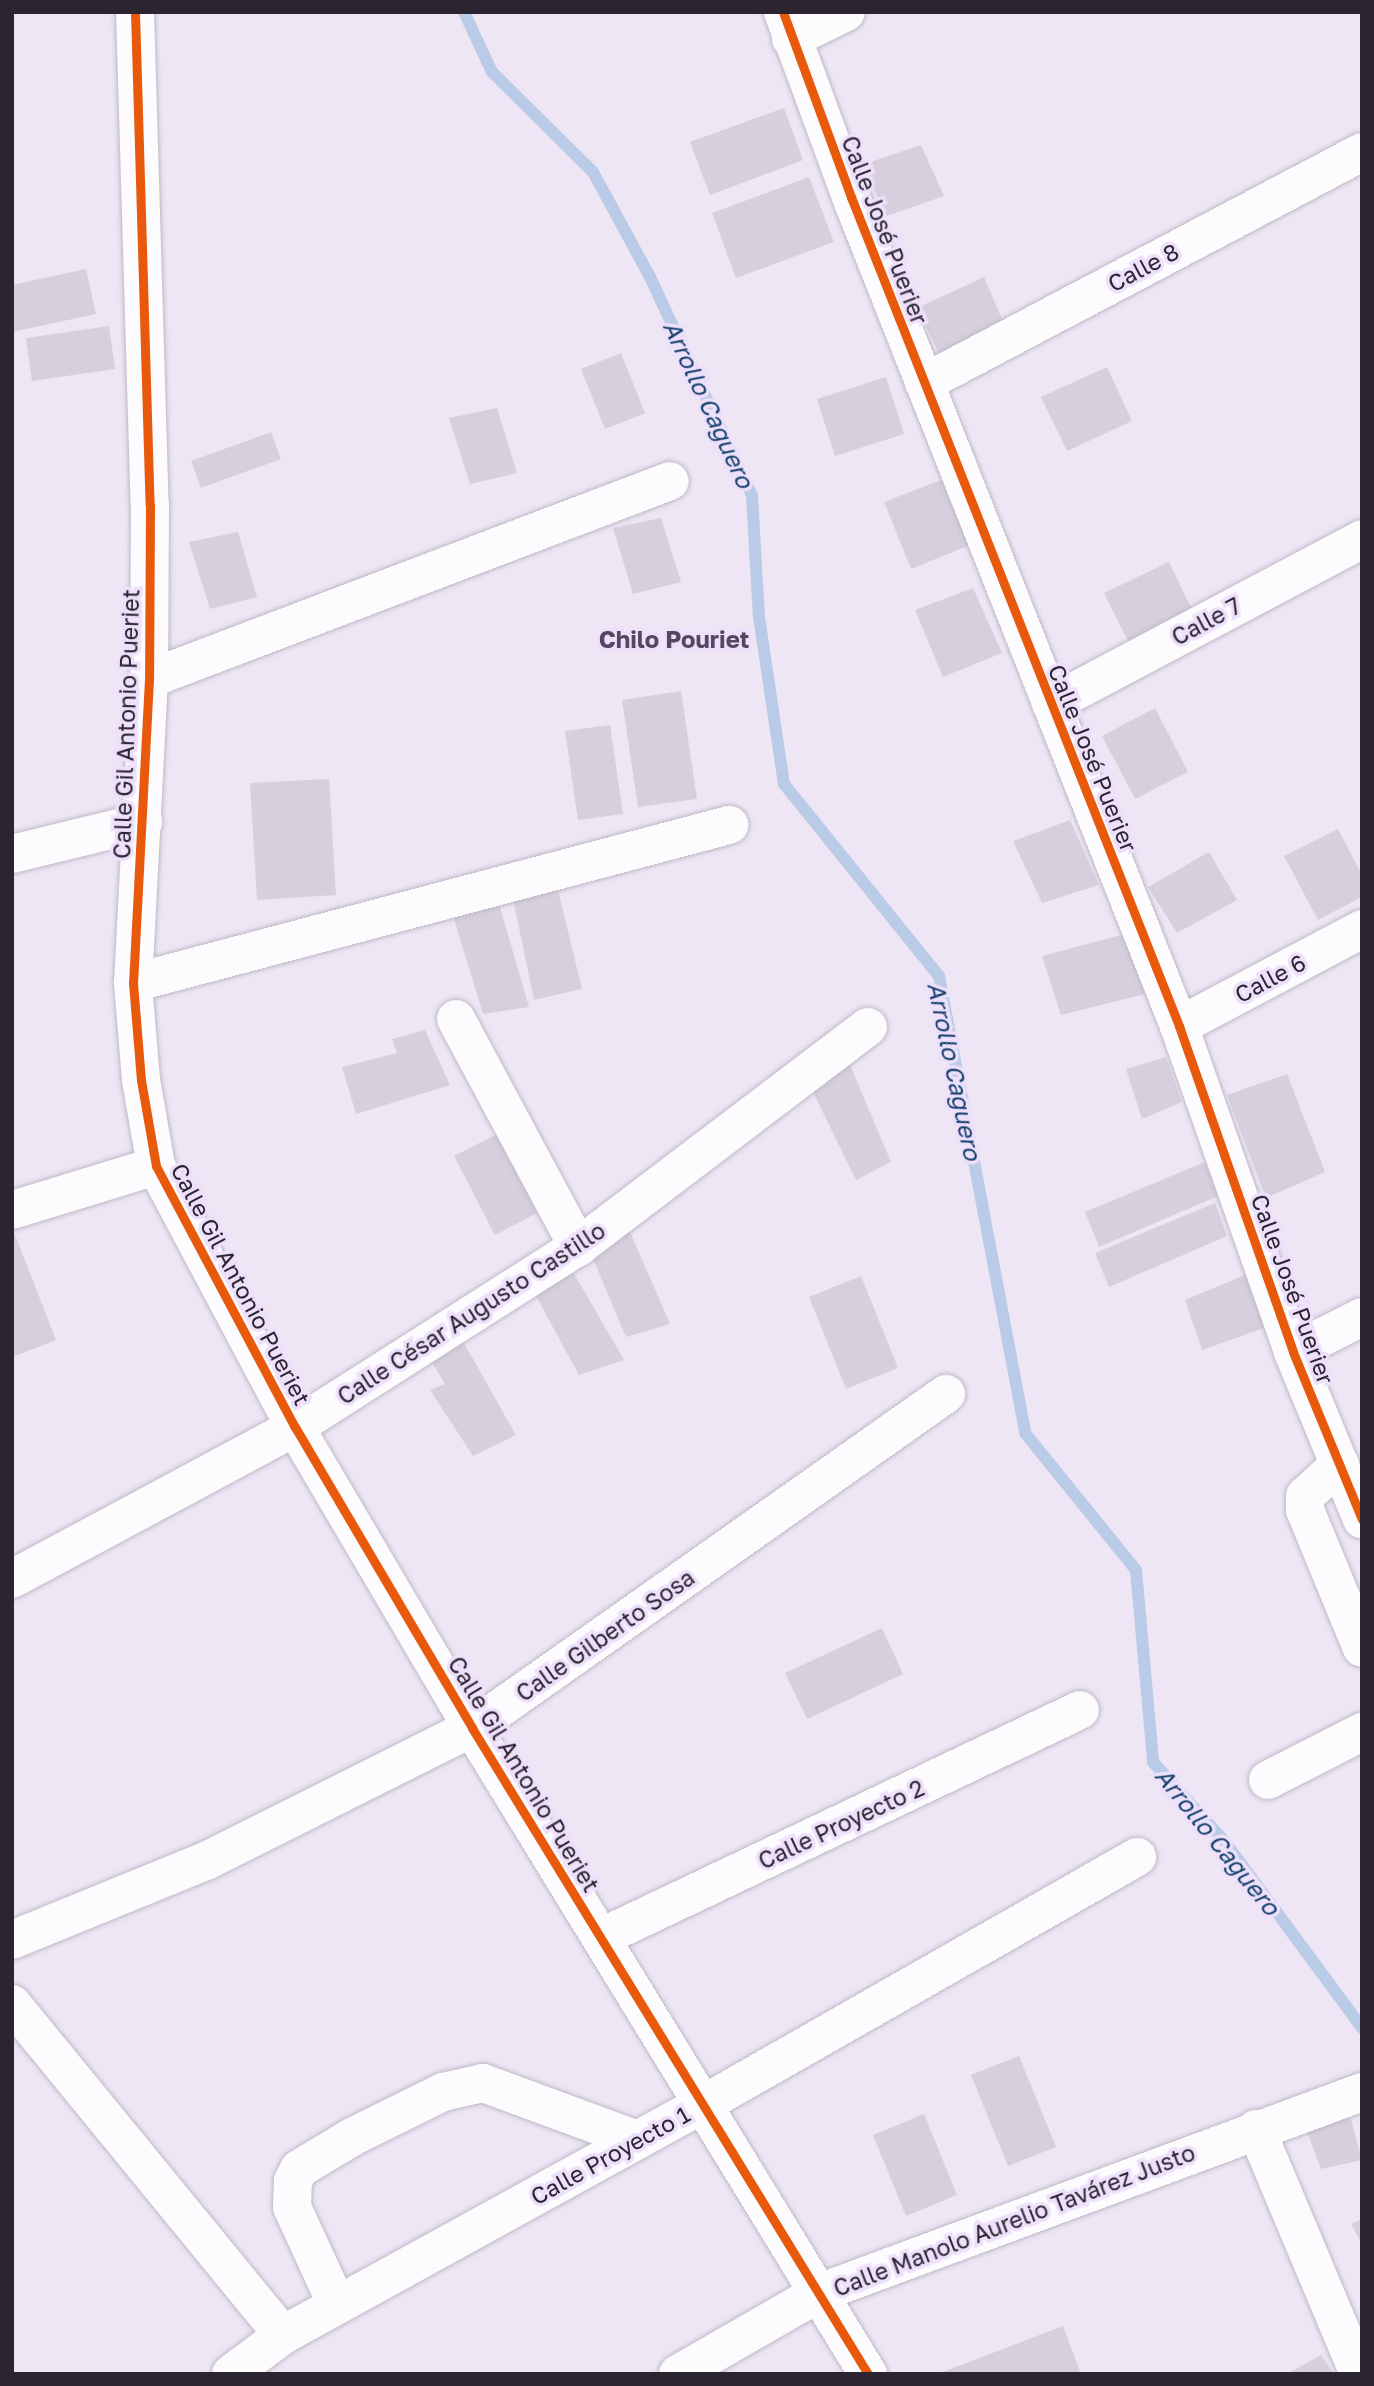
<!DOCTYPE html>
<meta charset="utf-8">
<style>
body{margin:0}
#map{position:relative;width:1374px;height:2386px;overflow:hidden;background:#eee6f5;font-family:"Golos Text",sans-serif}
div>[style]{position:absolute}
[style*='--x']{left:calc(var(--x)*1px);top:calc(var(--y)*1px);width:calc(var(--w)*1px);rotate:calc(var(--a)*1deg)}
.stream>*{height:12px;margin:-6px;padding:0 6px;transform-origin:6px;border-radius:6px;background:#bacbe7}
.building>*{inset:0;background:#d7cfdd}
.roads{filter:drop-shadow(0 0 2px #bfb9c5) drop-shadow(0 0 2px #bfb9c5)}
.minor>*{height:38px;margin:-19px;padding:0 19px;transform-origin:19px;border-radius:19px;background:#fcfbfe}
.cycleway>*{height:9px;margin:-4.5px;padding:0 4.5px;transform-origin:4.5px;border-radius:4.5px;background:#e8590c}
span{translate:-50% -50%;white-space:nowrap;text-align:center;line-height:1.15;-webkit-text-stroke:7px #eee0fb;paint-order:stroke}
.street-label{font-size:23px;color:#2b2531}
.water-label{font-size:24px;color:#17426c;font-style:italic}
.neighbourhood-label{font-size:24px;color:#554662;font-weight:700}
.frame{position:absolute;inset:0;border:14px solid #2b2531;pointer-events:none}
</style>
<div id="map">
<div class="stream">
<div style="--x:464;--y:12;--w:66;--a:65"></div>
<div style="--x:492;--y:72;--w:142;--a:44.7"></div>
<div style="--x:593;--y:172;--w:119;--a:61.5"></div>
<div style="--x:650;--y:277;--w:242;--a:65"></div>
<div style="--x:752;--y:496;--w:121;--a:86.7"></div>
<div style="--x:759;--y:617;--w:169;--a:81.5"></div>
<div style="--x:784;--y:784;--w:247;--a:51.1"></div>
<div style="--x:939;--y:976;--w:465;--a:79.3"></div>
<div style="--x:1025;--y:1433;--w:176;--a:51"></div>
<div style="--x:1136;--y:1570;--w:193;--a:84.9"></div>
<div style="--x:1153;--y:1762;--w:108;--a:48"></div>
<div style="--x:1225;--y:1842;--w:231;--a:53.6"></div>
</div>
<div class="building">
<div style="clip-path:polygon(784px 108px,803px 160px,710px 195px,690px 142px)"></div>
<div style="clip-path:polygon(921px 145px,944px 196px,887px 216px,862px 165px)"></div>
<div style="clip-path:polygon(809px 177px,834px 242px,736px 278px,712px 213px)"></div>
<div style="clip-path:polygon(86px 269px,96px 314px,12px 332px,12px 285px)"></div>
<div style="clip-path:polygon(984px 277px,1008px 333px,947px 370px,917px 308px)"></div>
<div style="clip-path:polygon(109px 326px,115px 369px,32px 381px,26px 338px)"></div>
<div style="clip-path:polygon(621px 353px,645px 413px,605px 429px,581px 369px)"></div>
<div style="clip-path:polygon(1107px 367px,1132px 421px,1067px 451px,1041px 397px)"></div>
<div style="clip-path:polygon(886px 377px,904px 434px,835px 456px,817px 399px)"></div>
<div style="clip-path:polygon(497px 408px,517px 473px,470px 484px,449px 418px)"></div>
<div style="clip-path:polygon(271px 432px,281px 459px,201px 488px,191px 461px)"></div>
<div style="clip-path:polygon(941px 480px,970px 545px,911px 569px,884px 502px)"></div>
<div style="clip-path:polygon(661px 518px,681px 582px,633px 594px,613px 528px)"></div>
<div style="clip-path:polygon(238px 532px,257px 597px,210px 609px,189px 542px)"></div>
<div style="clip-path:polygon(1169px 562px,1195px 616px,1131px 647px,1104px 593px)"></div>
<div style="clip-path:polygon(973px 588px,1002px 653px,943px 677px,915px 610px)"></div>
<div style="clip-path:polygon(681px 691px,697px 799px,638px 807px,622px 700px)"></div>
<div style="clip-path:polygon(1155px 708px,1188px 772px,1135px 799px,1102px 736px)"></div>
<div style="clip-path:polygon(610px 725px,623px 814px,578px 820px,565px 731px)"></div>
<div style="clip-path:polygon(329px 779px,336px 895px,257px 900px,250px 783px)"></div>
<div style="clip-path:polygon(1070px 820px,1099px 885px,1042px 903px,1013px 841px)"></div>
<div style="clip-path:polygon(1338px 829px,1362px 875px,1362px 897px,1318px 920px,1284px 856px)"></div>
<div style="clip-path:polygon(1209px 852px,1237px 900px,1177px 933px,1148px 887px)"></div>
<div style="clip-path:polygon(555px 878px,582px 989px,534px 1000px,511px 889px)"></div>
<div style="clip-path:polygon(497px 897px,529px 1007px,483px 1014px,451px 909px)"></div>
<div style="clip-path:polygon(1125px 934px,1145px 994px,1061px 1015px,1042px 956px)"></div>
<div style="clip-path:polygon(425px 1030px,450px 1085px,356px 1114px,342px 1067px,397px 1053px,392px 1039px)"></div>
<div style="clip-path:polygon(1166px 1057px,1182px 1102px,1142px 1119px,1126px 1069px)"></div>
<div style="clip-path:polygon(848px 1060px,891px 1162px,856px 1180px,807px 1080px)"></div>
<div style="clip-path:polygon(1287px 1074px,1325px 1172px,1266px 1198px,1227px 1095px)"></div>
<div style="clip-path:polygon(497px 1134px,537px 1213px,495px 1235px,454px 1156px)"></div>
<div style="clip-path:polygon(1205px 1162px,1218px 1196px,1099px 1247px,1085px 1212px)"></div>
<div style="clip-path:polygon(1215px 1203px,1227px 1236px,1109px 1287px,1095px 1253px)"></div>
<div style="clip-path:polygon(12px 1227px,56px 1340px,12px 1357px)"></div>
<div style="clip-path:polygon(630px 1232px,670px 1324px,626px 1337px,588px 1247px)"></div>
<div style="clip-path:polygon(568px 1263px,624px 1360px,579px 1375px,530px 1285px)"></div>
<div style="clip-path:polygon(1245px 1275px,1267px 1327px,1202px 1350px,1185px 1300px)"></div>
<div style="clip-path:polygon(861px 1276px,898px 1368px,846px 1389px,809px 1297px)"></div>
<div style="clip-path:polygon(460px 1336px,516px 1435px,473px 1456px,430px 1390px,445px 1384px,425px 1351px)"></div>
<div style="clip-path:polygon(882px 1628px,903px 1674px,807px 1719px,785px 1673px)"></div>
<div style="clip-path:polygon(1019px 2056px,1056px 2147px,1008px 2166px,971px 2075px)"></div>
<div style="clip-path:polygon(1349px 2112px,1362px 2160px,1321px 2169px,1304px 2124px)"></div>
<div style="clip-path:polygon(924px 2114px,957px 2195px,906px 2216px,873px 2135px)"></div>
<div style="clip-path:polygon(1362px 2219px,1362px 2244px,1351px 2224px)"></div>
<div style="clip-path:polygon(1063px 2326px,1081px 2374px,937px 2374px)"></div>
<div style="clip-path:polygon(1321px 2355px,1334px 2374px,1287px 2374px)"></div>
</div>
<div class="roads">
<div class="minor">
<div style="--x:135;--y:12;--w:493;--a:88.3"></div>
<div style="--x:150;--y:505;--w:174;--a:90.3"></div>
<div style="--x:149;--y:679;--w:304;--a:93"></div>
<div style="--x:133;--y:983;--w:97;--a:85.3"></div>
<div style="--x:141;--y:1080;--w:87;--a:80.1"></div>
<div style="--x:156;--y:1166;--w:296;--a:62"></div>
<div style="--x:295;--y:1427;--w:349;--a:59.5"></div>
<div style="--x:472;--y:1728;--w:758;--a:58.49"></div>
<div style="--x:783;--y:12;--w:197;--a:69.8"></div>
<div style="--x:851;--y:197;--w:892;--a:68.41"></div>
<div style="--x:1179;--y:1026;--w:345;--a:70.7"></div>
<div style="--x:1293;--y:1352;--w:181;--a:67.6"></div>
<div style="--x:791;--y:39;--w:61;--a:-26.1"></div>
<div style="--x:924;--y:383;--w:495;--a:-27.8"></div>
<div style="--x:149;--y:679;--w:557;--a:-20.81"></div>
<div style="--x:1051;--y:704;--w:352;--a:-27.9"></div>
<div style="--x:12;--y:854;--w:135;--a:-13.7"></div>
<div style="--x:133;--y:983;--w:617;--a:-14.85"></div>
<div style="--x:456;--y:1019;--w:259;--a:61.8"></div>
<div style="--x:1179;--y:1026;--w:207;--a:-27.9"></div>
<div style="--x:12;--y:1210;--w:151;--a:-17"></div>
<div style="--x:1293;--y:1352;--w:77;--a:-26.9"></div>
<div style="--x:1340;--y:1464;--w:47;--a:137.6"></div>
<div style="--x:1305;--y:1496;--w:14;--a:90"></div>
<div style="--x:1305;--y:1510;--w:149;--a:67.6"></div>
<div style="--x:12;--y:1579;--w:321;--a:-28.2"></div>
<div style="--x:295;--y:1427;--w:335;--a:-32.5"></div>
<div style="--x:578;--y:1247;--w:364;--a:-37.2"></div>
<div style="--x:1268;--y:1780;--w:106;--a:-27.1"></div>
<div style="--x:602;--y:1937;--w:529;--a:-25.4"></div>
<div style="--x:12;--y:1940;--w:209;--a:-22.2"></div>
<div style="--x:206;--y:1861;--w:297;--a:-26.6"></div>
<div style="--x:472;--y:1728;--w:580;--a:-35.17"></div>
<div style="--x:12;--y:2004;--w:428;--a:50.7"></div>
<div style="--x:1256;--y:2129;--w:266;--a:67.2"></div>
<div style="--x:337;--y:2305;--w:108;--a:-114.7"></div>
<div style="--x:292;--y:2207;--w:26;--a:-88"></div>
<div style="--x:293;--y:2181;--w:13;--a:-63"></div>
<div style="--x:299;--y:2169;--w:62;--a:-31.1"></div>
<div style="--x:352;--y:2137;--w:102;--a:-26.3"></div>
<div style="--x:443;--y:2092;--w:41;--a:-12.7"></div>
<div style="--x:483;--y:2083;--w:165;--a:20.2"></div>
<div style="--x:231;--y:2374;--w:65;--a:-36.9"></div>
<div style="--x:283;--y:2335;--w:478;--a:-28.8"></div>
<div style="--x:702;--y:2105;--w:501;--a:-29.69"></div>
<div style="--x:678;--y:2374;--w:163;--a:-29.9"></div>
<div style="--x:819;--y:2293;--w:579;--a:-20.31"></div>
</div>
</div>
<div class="cycleway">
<div style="--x:135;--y:12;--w:493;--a:88.3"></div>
<div style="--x:150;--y:505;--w:174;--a:90.3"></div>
<div style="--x:149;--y:679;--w:304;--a:93"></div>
<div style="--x:133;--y:983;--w:97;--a:85.3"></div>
<div style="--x:141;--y:1080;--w:87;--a:80.1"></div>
<div style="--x:156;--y:1166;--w:296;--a:62"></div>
<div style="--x:295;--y:1427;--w:349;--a:59.5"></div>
<div style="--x:472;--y:1728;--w:758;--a:58.49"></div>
<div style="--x:783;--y:12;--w:197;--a:69.8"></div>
<div style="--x:851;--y:197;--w:892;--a:68.41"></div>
<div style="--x:1179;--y:1026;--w:345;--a:70.7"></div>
<div style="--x:1293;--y:1352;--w:181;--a:67.6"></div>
</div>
<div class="street-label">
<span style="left:885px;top:230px;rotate:69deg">Calle José Puerier</span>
<span style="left:1143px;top:267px;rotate:-28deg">Calle 8</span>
<span style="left:1206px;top:621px;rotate:-28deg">Calle 7</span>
<span style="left:126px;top:724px;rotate:-88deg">Calle Gil Antonio Pueriet</span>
<span style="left:1093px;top:758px;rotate:68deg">Calle José Puerier</span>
<span style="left:1270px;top:978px;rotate:-28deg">Calle 6</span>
<span style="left:241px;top:1284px;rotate:62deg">Calle Gil Antonio Pueriet</span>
<span style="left:1293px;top:1289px;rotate:70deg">Calle José Puerier</span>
<span style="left:471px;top:1313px;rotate:-33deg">Calle César Augusto Castillo</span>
<span style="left:605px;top:1635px;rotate:-35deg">Calle Gilberto Sosa</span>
<span style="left:524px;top:1774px;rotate:59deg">Calle Gil Antonio Pueriet</span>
<span style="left:841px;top:1824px;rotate:-25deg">Calle Proyecto 2</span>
<span style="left:610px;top:2155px;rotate:-29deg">Calle Proyecto 1</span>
<span style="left:1014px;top:2220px;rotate:-21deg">Calle Manolo Aurelio Tavárez Justo</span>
</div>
<div class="water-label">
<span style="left:709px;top:404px;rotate:65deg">Arrollo Caguero</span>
<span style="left:955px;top:1071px;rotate:78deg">Arrollo Caguero</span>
<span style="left:1218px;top:1841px;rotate:51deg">Arrollo Caguero</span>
</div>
<div class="neighbourhood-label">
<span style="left:674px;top:639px">Chilo Pouriet</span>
</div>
<div class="frame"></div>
</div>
